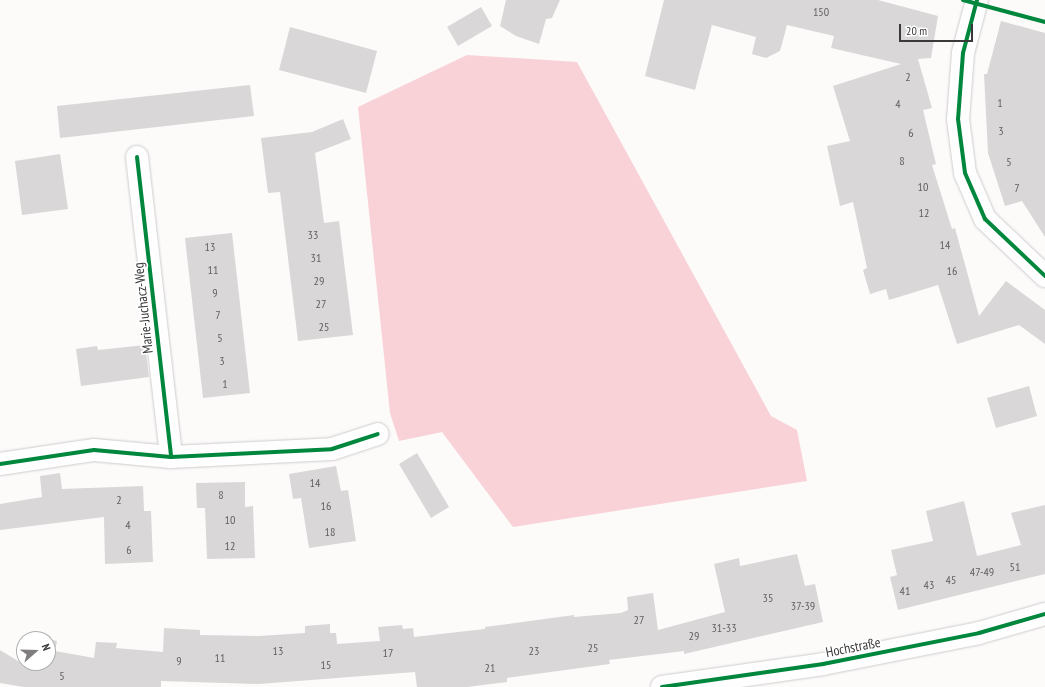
<!DOCTYPE html>
<meta charset="utf-8">
<style>
body{margin:0}
#map{position:relative;width:1045px;height:687px;overflow:hidden;background:#fdfafa;font-family:"PT Sans Narrow",sans-serif}
div>[style]{position:absolute}
[style*='--x']{left:calc(var(--x)*1px);top:calc(var(--y)*1px);width:calc(var(--w)*1px);rotate:calc(var(--a)*1deg)}
.green>*{inset:0;background:#f8d2d7}
.building>*{inset:0;background:#d9d7d7}
.roads{filter:drop-shadow(0 0 1px #cecccc) drop-shadow(0 0 1px #cecccc)}
.minor>*{height:22px;margin:-11px;padding:0 11px;transform-origin:11px;border-radius:11px;background:#fffefe}
.cycleway>*{height:4px;margin:-2px;padding:0 2px;transform-origin:2px;border-radius:2px;background:#00873e}
span{translate:-50% -50%;white-space:nowrap;text-align:center;line-height:1.15;-webkit-text-stroke:3.5px #fff;paint-order:stroke}
.number-label{font-size:12px;color:#626060}
.number-label span{-webkit-text-stroke-width:0}
.street-label{font-size:14px;color:#3b3939}
.north{position:absolute;left:16px;top:631px;width:40px;height:40px;box-sizing:border-box;background:#fff;border:1px solid #b1b0b0;border-radius:50%;rotate:70deg;font-size:11px;font-weight:700;line-height:16px;text-align:center;color:#3b3939}
.north::after{content:'';display:block;margin:auto;width:14px;height:18px;background:#7f7d7d;clip-path:polygon(50% 0,100% 100%,50% 72%,0 100%)}
.scale{position:absolute;left:899px;top:24px;width:74px;height:18px;box-sizing:border-box;border:2px solid #3b3939;border-top:0;padding-left:5px;font-size:12px;line-height:14px;white-space:nowrap;color:#3b3939;-webkit-text-stroke:3px #fff;paint-order:stroke}
</style>
<div id="map">
<div class="green">
<div style="clip-path:polygon(467px 55px,577px 62px,771px 416px,797px 430px,807px 481px,513px 527px,442px 432px,399px 441px,390px 413px,358px 107px)"></div>
</div>
<div class="building">
<div style="clip-path:polygon(506px 0,560px 0,552px 18px,546px 19px,539px 44px,516px 36px,500px 26px)"></div>
<div style="clip-path:polygon(664px 0,878px 0,938px 16px,931px 58px,918px 59px,932px 108px,923px 110px,936px 164px,932px 165px,952px 229px,955px 228px,979px 316px,1006px 281px,1045px 310px,1045px 344px,1019px 325px,957px 344px,938px 285px,889px 300px,886px 289px,870px 294px,863px 270px,867px 268px,853px 202px,840px 206px,827px 146px,850px 141px,833px 86px,901px 64px,831px 48px,834px 36px,787px 25px,780px 51px,766px 58px,752px 54px,756px 37px,712px 25px,695px 90px,645px 76px)"></div>
<div style="clip-path:polygon(481px 7px,492px 26px,458px 46px,447px 27px)"></div>
<div style="clip-path:polygon(1001px 21px,1045px 33px,1045px 237px,1022px 201px,1005px 206px,988px 153px,984px 74px,987px 74px)"></div>
<div style="clip-path:polygon(290px 27px,377px 51px,366px 93px,279px 70px)"></div>
<div style="clip-path:polygon(250px 85px,254px 116px,60px 138px,57px 106px)"></div>
<div style="clip-path:polygon(343px 119px,351px 139px,315px 153px,324px 223px,339px 221px,353px 335px,298px 341px,280px 192px,268px 193px,261px 138px,312px 132px)"></div>
<div style="clip-path:polygon(60px 154px,68px 209px,22px 215px,15px 161px)"></div>
<div style="clip-path:polygon(232px 233px,250px 393px,203px 398px,185px 238px)"></div>
<div style="clip-path:polygon(145px 345px,149px 377px,81px 386px,76px 349px,97px 346px,98px 350px)"></div>
<div style="clip-path:polygon(1029px 386px,1037px 416px,996px 428px,987px 398px)"></div>
<div style="clip-path:polygon(417px 453px,449px 507px,431px 518px,399px 464px)"></div>
<div style="clip-path:polygon(336px 466px,341px 491px,348px 490px,356px 541px,309px 548px,301px 498px,293px 499px,289px 474px)"></div>
<div style="clip-path:polygon(60px 473px,62px 489px,143px 486px,144px 511px,151px 511px,153px 562px,105px 564px,104px 517px,0 530px,0 504px,42px 497px,40px 476px)"></div>
<div style="clip-path:polygon(245px 482px,245px 507px,253px 506px,255px 558px,207px 559px,205px 508px,197px 508px,196px 483px)"></div>
<div style="clip-path:polygon(964px 501px,977px 556px,1021px 545px,1011px 513px,1045px 505px,1045px 574px,898px 610px,890px 577px,897px 575px,891px 550px,933px 541px,926px 511px)"></div>
<div style="clip-path:polygon(797px 554px,805px 586px,815px 584px,823px 622px,684px 654px,684px 651px,609px 660px,610px 664px,507px 678px,507px 682px,467px 687px,417px 687px,415px 672px,259px 684px,161px 681px,161px 687px,24px 687px,0 683px,0 650px,28px 667px,29px 663px,48px 663px,48px 639px,57px 641px,55px 651px,94px 658px,96px 642px,117px 643px,116px 648px,163px 652px,164px 628px,200px 630px,200px 635px,259px 636px,305px 633px,305px 626px,330px 624px,330px 633px,336px 633px,337px 644px,380px 641px,378px 627px,402px 625px,403px 629px,413px 628px,414px 637px,485px 629px,485px 627px,574px 615px,574px 617px,621px 613px,628px 610px,627px 597px,653px 593px,658px 630px,725px 612px,714px 564px,739px 558px,740px 566px)"></div>
</div>
<div class="roads">
<div class="minor">
<div style="--x:977;--y:0;--w:55;--a:104.8"></div>
<div style="--x:963;--y:53;--w:66;--a:94.3"></div>
<div style="--x:958;--y:119;--w:54;--a:82.6"></div>
<div style="--x:965;--y:173;--w:50;--a:66.5"></div>
<div style="--x:985;--y:219;--w:83;--a:43.5"></div>
<div style="--x:137;--y:157;--w:302;--a:83.5"></div>
<div style="--x:0;--y:464;--w:95;--a:-8.5"></div>
<div style="--x:94;--y:450;--w:77;--a:5.2"></div>
<div style="--x:171;--y:457;--w:161;--a:-2.8"></div>
<div style="--x:332;--y:449;--w:48;--a:-18.1"></div>
<div style="--x:662;--y:687;--w:163;--a:-8.1"></div>
<div style="--x:823;--y:664;--w:159;--a:-11.2"></div>
<div style="--x:979;--y:633;--w:69;--a:-16.1"></div>
</div>
</div>
<div class="cycleway">
<div style="--x:963;--y:0;--w:85;--a:15"></div>
<div style="--x:977;--y:0;--w:55;--a:104.8"></div>
<div style="--x:963;--y:53;--w:66;--a:94.3"></div>
<div style="--x:958;--y:119;--w:54;--a:82.6"></div>
<div style="--x:965;--y:173;--w:50;--a:66.5"></div>
<div style="--x:985;--y:219;--w:83;--a:43.5"></div>
<div style="--x:137;--y:157;--w:302;--a:83.5"></div>
<div style="--x:0;--y:464;--w:95;--a:-8.5"></div>
<div style="--x:94;--y:450;--w:77;--a:5.2"></div>
<div style="--x:171;--y:457;--w:161;--a:-2.8"></div>
<div style="--x:332;--y:449;--w:48;--a:-18.1"></div>
<div style="--x:662;--y:687;--w:163;--a:-8.1"></div>
<div style="--x:823;--y:664;--w:159;--a:-11.2"></div>
<div style="--x:979;--y:633;--w:69;--a:-16.1"></div>
</div>
<div class="number-label">
<span style="left:821px;top:12px">150</span>
<span style="left:908px;top:77px">2</span>
<span style="left:1000px;top:103px">1</span>
<span style="left:898px;top:104px">4</span>
<span style="left:1001px;top:131px">3</span>
<span style="left:911px;top:133px">6</span>
<span style="left:902px;top:161px">8</span>
<span style="left:1009px;top:162px">5</span>
<span style="left:923px;top:187px">10</span>
<span style="left:1017px;top:188px">7</span>
<span style="left:924px;top:213px">12</span>
<span style="left:313px;top:235px">33</span>
<span style="left:945px;top:245px">14</span>
<span style="left:210px;top:247px">13</span>
<span style="left:316px;top:258px">31</span>
<span style="left:213px;top:270px">11</span>
<span style="left:952px;top:271px">16</span>
<span style="left:319px;top:281px">29</span>
<span style="left:215px;top:293px">9</span>
<span style="left:321px;top:304px">27</span>
<span style="left:218px;top:315px">7</span>
<span style="left:324px;top:327px">25</span>
<span style="left:220px;top:338px">5</span>
<span style="left:222px;top:361px">3</span>
<span style="left:225px;top:384px">1</span>
<span style="left:315px;top:483px">14</span>
<span style="left:221px;top:495px">8</span>
<span style="left:119px;top:500px">2</span>
<span style="left:326px;top:506px">16</span>
<span style="left:230px;top:520px">10</span>
<span style="left:128px;top:525px">4</span>
<span style="left:330px;top:532px">18</span>
<span style="left:230px;top:546px">12</span>
<span style="left:129px;top:550px">6</span>
<span style="left:1015px;top:567px">51</span>
<span style="left:982px;top:572px">47-49</span>
<span style="left:951px;top:580px">45</span>
<span style="left:929px;top:585px">43</span>
<span style="left:905px;top:591px">41</span>
<span style="left:768px;top:598px">35</span>
<span style="left:803px;top:606px">37-39</span>
<span style="left:639px;top:620px">27</span>
<span style="left:724px;top:628px">31-33</span>
<span style="left:694px;top:636px">29</span>
<span style="left:593px;top:648px">25</span>
<span style="left:278px;top:651px">13</span>
<span style="left:534px;top:651px">23</span>
<span style="left:388px;top:653px">17</span>
<span style="left:220px;top:658px">11</span>
<span style="left:179px;top:661px">9</span>
<span style="left:326px;top:665px">15</span>
<span style="left:490px;top:668px">21</span>
<span style="left:62px;top:676px">5</span>
</div>
<div class="street-label">
<span style="left:143px;top:308px;rotate:-96deg">Marie-Juchacz-Weg</span>
<span style="left:853px;top:647px;rotate:-11deg">Hochstraße</span>
</div>
<div class="north">N</div>
<div class="scale">20 m</div>
</div>
